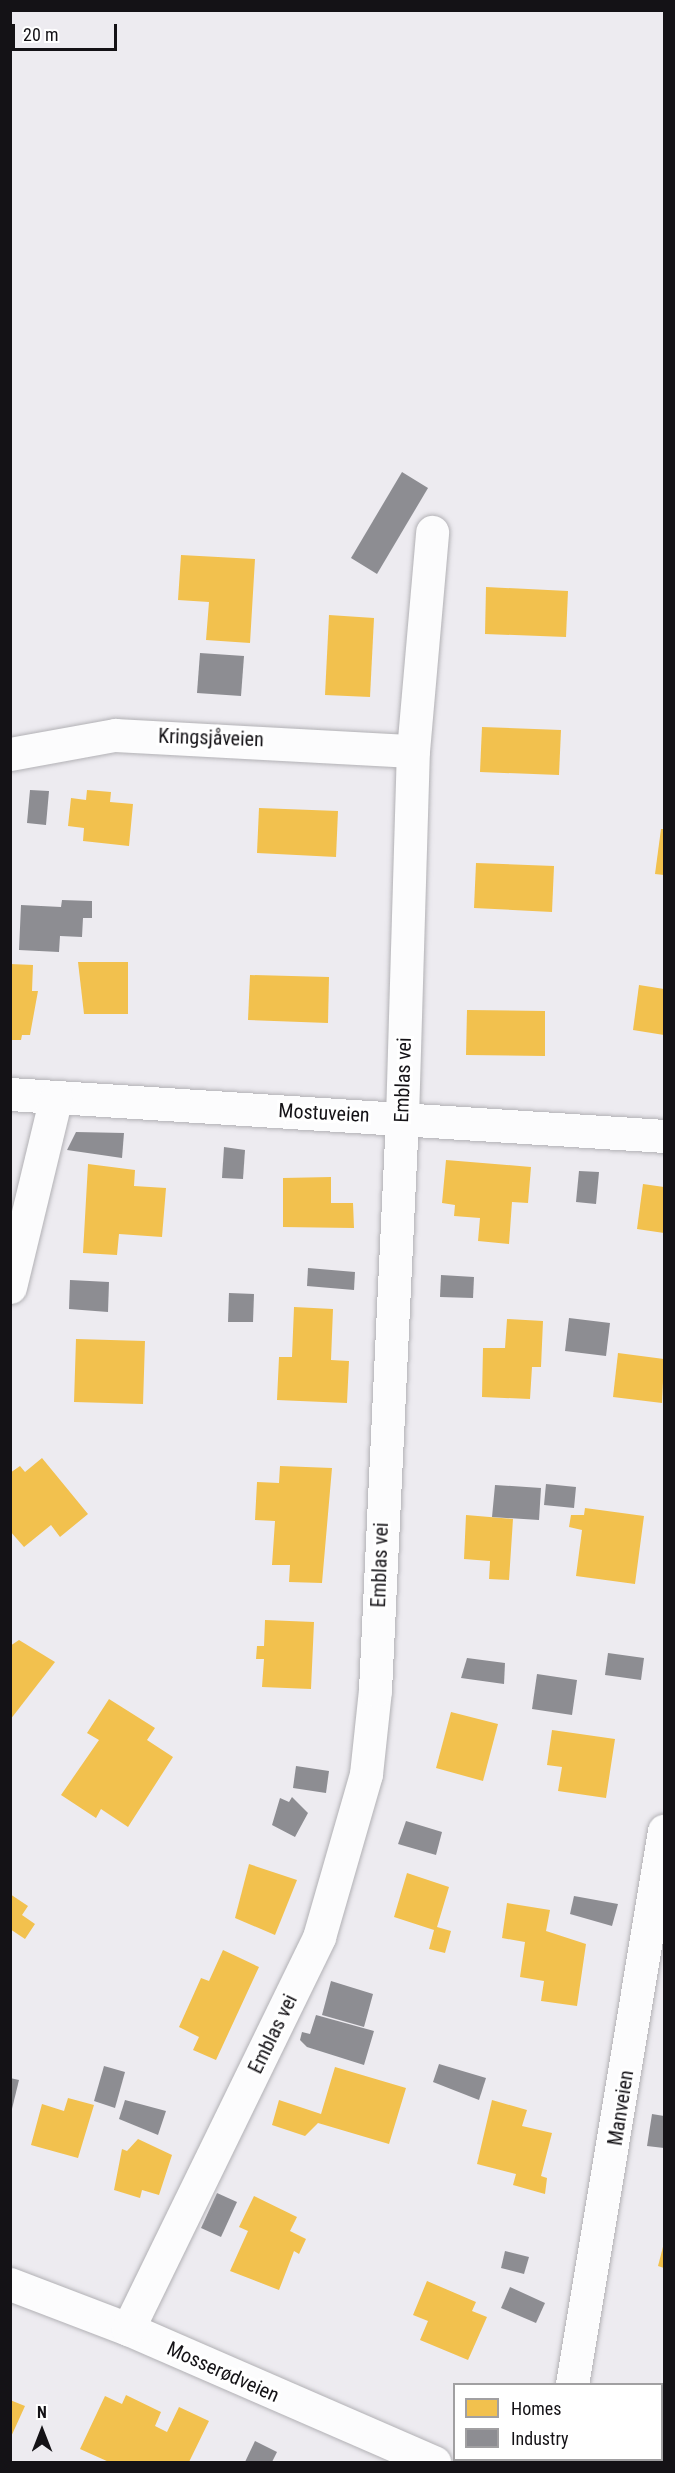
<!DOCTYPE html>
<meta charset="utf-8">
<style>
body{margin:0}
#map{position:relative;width:675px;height:2473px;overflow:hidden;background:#edebf0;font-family:"Roboto Condensed",sans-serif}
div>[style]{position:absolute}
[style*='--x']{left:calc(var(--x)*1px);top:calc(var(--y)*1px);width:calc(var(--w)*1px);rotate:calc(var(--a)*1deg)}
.homes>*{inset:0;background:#f2c14e}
.industry>*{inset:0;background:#8d8d92}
.roads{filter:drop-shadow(0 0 2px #b2b1b5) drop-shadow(0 0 2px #b2b1b5)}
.minor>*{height:33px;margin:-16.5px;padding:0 16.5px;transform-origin:16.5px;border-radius:16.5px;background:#fcfcfd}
span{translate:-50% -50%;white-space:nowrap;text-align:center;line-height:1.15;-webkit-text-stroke:6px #fff;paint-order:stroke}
.street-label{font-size:20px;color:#141216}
.frame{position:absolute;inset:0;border:12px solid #141216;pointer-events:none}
.legend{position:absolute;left:453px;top:2383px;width:210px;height:78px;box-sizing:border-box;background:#fff;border:2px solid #a1a0a2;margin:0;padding:8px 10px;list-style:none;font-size:18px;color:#141216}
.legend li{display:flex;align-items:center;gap:12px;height:30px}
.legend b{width:30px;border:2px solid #a1a0a2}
.north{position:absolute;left:12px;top:2401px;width:60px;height:60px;-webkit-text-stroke:4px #fff;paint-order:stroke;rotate:0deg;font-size:16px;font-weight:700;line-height:24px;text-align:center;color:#141216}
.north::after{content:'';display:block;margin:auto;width:21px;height:27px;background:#141216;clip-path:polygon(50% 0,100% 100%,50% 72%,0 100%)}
.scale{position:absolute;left:12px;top:24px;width:105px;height:27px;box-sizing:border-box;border:3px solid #141216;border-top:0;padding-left:8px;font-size:18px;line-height:21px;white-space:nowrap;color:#141216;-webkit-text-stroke:4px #fff;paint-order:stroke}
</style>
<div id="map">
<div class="homes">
<div style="clip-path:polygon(181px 555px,255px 559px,250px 643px,206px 640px,209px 602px,178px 600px)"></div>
<div style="clip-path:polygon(486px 587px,568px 591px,566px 637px,485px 634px)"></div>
<div style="clip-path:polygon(329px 615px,374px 618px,370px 697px,325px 695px)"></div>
<div style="clip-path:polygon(482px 727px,561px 730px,559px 775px,480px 772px)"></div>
<div style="clip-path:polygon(87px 790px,111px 792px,110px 802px,133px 804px,129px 846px,83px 841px,84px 828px,68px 826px,71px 798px,86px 800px)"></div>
<div style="clip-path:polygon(259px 808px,338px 811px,336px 857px,257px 853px)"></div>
<div style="clip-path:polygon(661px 829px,664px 829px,664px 875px,655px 874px)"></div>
<div style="clip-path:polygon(476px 863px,554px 866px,552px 912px,474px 908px)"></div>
<div style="clip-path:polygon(78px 962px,128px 962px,128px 1014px,84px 1014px)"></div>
<div style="clip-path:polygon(10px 964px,33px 965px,32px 991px,38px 991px,30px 1035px,22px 1035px,21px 1040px,10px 1040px)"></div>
<div style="clip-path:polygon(250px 975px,329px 977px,328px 1023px,248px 1020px)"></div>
<div style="clip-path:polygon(639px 985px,664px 989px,664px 1035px,633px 1030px)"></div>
<div style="clip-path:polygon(467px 1010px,545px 1011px,545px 1056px,466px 1055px)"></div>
<div style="clip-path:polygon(446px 1160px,531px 1167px,528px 1203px,512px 1202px,509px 1244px,478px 1241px,480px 1218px,454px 1216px,455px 1205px,442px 1203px)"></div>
<div style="clip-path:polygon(88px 1164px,135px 1170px,134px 1186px,166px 1188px,162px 1237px,119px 1234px,117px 1255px,83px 1253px)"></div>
<div style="clip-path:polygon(331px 1177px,331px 1203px,353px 1203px,354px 1228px,283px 1227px,283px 1178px)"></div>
<div style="clip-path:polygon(643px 1184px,664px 1187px,664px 1233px,637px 1229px)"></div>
<div style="clip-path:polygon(294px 1307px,333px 1309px,331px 1360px,349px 1361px,347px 1403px,277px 1400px,279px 1357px,292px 1357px)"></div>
<div style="clip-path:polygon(507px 1319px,543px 1321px,541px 1367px,532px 1367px,530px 1399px,482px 1397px,483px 1348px,505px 1348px)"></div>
<div style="clip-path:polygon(76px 1339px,145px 1341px,143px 1404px,74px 1402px)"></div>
<div style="clip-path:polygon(618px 1353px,664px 1359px,662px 1403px,613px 1397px)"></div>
<div style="clip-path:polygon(42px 1458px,88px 1514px,60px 1537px,51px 1525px,24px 1547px,10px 1531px,10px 1473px,20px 1466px,25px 1472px)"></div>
<div style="clip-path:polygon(280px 1466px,332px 1468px,322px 1583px,289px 1582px,290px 1565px,272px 1565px,275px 1521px,255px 1520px,257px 1482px,279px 1483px)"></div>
<div style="clip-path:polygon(585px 1508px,644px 1516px,635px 1584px,576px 1576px,582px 1530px,569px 1527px,571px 1515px,584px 1515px)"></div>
<div style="clip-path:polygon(466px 1515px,513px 1519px,509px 1580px,489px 1579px,490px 1561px,464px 1559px)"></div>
<div style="clip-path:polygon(265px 1620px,314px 1622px,311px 1689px,262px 1687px,264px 1659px,256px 1659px,257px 1646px,264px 1646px)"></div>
<div style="clip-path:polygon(19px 1640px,55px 1662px,10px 1720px,10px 1646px)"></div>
<div style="clip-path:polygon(109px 1699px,155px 1728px,147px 1740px,173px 1757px,128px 1827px,101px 1809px,96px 1818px,61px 1795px,99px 1740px,87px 1733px)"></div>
<div style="clip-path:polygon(451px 1712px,498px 1724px,483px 1781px,436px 1768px)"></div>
<div style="clip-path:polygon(552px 1730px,615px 1739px,606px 1798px,558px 1791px,562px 1767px,547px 1765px)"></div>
<div style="clip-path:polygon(249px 1864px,297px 1880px,275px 1935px,235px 1918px)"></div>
<div style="clip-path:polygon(407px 1873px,449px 1887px,437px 1927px,451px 1931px,445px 1953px,429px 1949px,434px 1930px,394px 1917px)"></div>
<div style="clip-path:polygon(10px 1894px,28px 1906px,22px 1915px,35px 1924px,25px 1939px,10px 1929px)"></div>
<div style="clip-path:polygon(507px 1903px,550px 1910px,546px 1931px,586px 1944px,577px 2006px,541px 2001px,544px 1981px,520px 1977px,525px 1942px,502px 1938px)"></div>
<div style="clip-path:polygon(223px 1950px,259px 1967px,216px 2060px,193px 2050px,199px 2037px,179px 2027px,201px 1978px,209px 1981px)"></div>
<div style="clip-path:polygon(335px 2067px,406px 2088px,389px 2144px,318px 2123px,305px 2136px,272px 2125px,279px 2100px,321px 2114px)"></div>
<div style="clip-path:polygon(68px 2098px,94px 2105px,78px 2158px,31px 2145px,42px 2104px,64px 2111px)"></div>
<div style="clip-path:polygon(492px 2100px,527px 2110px,522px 2126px,552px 2133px,541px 2176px,547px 2178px,545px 2194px,513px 2185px,516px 2174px,477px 2164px)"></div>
<div style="clip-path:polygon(138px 2139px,172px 2155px,159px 2195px,142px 2190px,140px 2198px,114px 2190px,122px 2149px,127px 2151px)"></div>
<div style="clip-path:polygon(254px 2196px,297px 2217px,290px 2231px,306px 2239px,299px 2254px,294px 2251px,279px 2290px,230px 2271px,248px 2231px,239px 2227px)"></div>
<div style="clip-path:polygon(664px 2243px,664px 2268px,658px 2266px)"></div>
<div style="clip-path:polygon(427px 2281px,476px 2302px,472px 2311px,487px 2317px,468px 2360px,420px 2340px,428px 2321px,413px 2315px)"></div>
<div style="clip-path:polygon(662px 2384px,664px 2386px,664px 2442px,662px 2440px)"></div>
<div style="clip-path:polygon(126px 2395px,161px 2412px,155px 2426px,167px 2432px,179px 2407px,209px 2421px,189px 2462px,109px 2462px,80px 2449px,105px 2396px,122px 2404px)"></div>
<div style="clip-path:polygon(10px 2400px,25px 2406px,10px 2439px)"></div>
</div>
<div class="industry">
<div style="clip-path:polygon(402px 472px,428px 488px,377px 574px,351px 558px)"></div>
<div style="clip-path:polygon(200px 653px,244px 656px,241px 696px,197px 693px)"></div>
<div style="clip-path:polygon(30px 790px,49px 791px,46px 825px,27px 823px)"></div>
<div style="clip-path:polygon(62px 900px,92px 901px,92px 918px,83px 918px,82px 937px,60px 936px,59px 952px,19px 950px,21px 905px,61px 907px)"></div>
<div style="clip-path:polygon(76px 1132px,124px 1133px,122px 1158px,67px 1150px)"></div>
<div style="clip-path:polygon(224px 1147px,245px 1150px,243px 1179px,222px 1178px)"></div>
<div style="clip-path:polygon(579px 1171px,599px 1172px,596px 1204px,576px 1202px)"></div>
<div style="clip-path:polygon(308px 1268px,355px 1272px,354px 1290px,307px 1286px)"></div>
<div style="clip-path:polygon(441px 1275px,474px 1277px,473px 1298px,440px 1297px)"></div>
<div style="clip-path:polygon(70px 1280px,109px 1282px,108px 1312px,69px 1309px)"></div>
<div style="clip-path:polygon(229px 1293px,254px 1294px,253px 1322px,228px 1322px)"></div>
<div style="clip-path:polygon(569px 1318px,610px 1323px,606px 1356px,565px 1351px)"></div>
<div style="clip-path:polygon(546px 1484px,576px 1487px,574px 1508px,544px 1505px)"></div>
<div style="clip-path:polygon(495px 1485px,541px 1488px,539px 1520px,492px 1517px)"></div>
<div style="clip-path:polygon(608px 1653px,644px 1658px,641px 1680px,605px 1675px)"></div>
<div style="clip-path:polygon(467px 1658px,505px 1663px,504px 1684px,461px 1678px)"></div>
<div style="clip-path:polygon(537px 1674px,577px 1680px,572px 1715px,532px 1709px)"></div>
<div style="clip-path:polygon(296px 1766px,329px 1771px,326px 1793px,293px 1788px)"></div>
<div style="clip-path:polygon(292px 1797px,308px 1813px,295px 1837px,272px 1825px,280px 1798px,289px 1802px)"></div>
<div style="clip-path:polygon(406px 1821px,442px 1832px,436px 1855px,398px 1844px)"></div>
<div style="clip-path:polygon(574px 1896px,618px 1904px,612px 1926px,570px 1914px)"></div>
<div style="clip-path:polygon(331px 1981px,373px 1994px,364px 2027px,322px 2015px)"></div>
<div style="clip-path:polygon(316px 2015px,374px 2031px,364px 2065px,307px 2047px,300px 2040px,302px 2032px,310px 2034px)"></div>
<div style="clip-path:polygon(439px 2064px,486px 2078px,479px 2100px,433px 2082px)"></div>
<div style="clip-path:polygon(104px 2066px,125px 2072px,115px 2108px,94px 2101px)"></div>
<div style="clip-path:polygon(10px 2078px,19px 2080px,11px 2113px,10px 2113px)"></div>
<div style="clip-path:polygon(125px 2100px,166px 2111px,158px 2135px,119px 2119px)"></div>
<div style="clip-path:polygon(652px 2114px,664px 2116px,664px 2148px,647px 2146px)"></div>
<div style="clip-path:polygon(217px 2193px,237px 2202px,221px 2237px,201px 2228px)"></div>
<div style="clip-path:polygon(505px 2251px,529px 2257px,524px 2274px,501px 2268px)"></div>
<div style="clip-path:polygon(510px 2287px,545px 2303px,536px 2323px,501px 2308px)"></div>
<div style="clip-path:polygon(255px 2441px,277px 2452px,272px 2462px,245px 2462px)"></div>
</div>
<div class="roads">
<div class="minor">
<div style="--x:10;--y:754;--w:107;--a:-10.3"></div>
<div style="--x:115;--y:735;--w:298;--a:3.1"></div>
<div style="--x:10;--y:1094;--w:655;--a:3.67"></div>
<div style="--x:10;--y:1287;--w:195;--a:-76.4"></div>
<div style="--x:10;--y:2284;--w:126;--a:20.9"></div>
<div style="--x:128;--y:2329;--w:334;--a:23.5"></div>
<div style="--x:128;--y:2329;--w:436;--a:-64"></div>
<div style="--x:319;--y:1937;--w:170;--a:-73.9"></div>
<div style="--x:366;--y:1774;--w:84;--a:-83.9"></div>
<div style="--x:375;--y:1690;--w:573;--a:-87.3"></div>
<div style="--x:402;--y:1118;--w:367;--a:-88.3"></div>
<div style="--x:413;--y:751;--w:220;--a:-85"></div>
<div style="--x:572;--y:2384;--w:561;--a:-80.55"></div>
<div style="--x:554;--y:2462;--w:2;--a:-90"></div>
</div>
</div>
<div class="street-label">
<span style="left:211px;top:738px;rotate:2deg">Kringsjåveien</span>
<span style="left:403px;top:1080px;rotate:-88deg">Emblas vei</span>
<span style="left:324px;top:1113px;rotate:3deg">Mostuveien</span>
<span style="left:380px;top:1565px;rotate:-88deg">Emblas vei</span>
<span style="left:273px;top:2034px;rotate:-64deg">Emblas vei</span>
<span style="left:621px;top:2108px;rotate:-81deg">Manveien</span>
<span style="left:223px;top:2372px;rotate:24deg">Mosserødveien</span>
</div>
<div class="frame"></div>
<ul class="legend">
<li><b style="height:16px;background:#f2c14e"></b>Homes</li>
<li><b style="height:16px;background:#8d8d92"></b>Industry</li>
</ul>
<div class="north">N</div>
<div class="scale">20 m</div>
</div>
